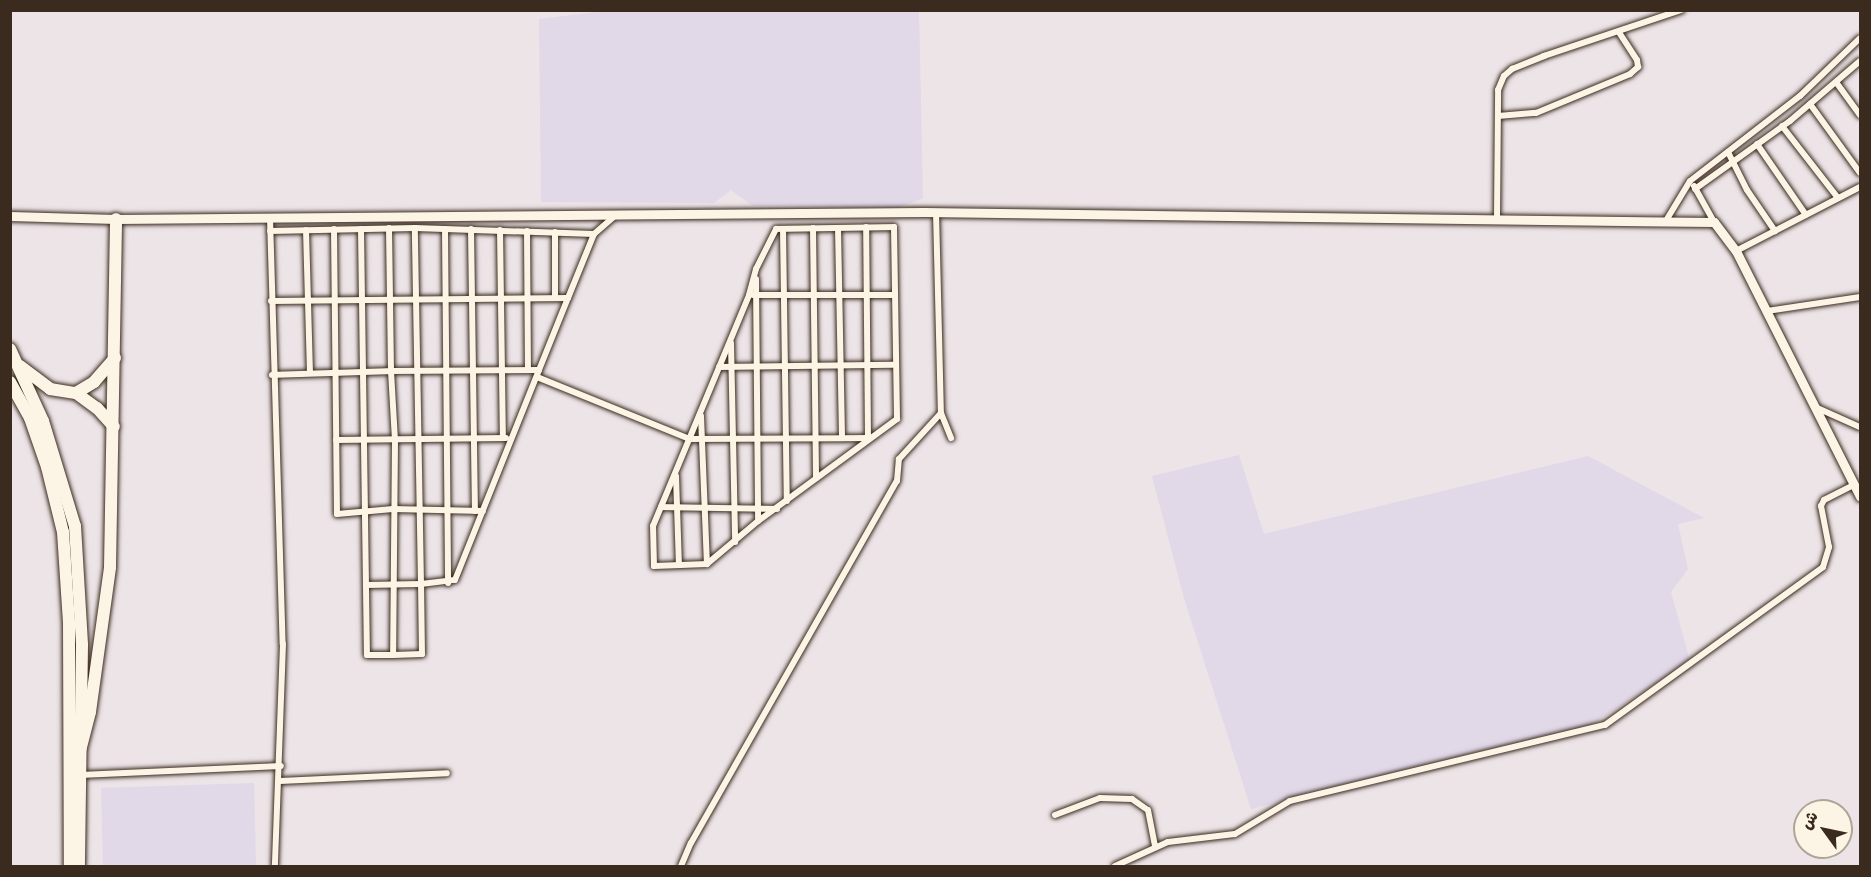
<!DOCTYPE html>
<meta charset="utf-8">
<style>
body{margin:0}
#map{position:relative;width:1871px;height:877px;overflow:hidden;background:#ece4e7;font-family:"Comic Neue","Playpen Sans Arabic",sans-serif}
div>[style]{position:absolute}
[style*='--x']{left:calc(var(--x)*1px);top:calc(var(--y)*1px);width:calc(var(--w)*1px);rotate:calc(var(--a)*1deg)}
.built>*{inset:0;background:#e1d8e8}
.roads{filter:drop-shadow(0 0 2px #3b2a1e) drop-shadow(0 0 2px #3b2a1e)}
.street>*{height:6px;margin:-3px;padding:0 3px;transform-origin:3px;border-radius:3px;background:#fcf5e5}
.secondary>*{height:9px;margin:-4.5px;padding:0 4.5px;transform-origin:4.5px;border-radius:4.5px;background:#fcf5e5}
.highway>*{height:12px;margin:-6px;padding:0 6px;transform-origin:6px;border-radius:6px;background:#fcf5e5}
span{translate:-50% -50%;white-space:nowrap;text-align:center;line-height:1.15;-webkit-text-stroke:6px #fcf5e5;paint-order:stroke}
.frame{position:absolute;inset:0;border:12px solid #3b2a1e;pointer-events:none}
.north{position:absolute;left:1793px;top:799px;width:60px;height:60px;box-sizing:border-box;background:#fcf5e5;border:2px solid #afa495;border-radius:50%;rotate:303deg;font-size:16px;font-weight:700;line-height:24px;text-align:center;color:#3b2a1e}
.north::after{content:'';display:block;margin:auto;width:21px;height:27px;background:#3b2a1e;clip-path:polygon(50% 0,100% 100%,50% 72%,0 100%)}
</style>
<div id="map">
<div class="built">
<div style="clip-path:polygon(614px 10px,919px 11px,923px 198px,898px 208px,753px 206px,731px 190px,714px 203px,541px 202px,539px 19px)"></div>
<div style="clip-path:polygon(1239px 455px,1264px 534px,1588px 456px,1704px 518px,1678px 524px,1688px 569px,1671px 592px,1690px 661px,1591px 725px,1251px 809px,1184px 598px,1152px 476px)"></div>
<div style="clip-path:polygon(254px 783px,256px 866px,103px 866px,101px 788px)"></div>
</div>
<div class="roads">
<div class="street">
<div style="--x:1836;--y:82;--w:41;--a:54"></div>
<div style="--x:1810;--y:104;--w:85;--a:54.1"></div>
<div style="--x:1498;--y:116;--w:38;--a:-5"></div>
<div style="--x:1536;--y:113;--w:102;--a:-22.5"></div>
<div style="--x:1630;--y:74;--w:11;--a:-41"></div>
<div style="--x:1638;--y:67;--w:7;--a:-98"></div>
<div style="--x:1637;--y:60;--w:33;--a:-123"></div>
<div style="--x:1782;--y:126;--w:91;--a:52.1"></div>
<div style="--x:1757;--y:144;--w:86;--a:55.4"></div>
<div style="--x:1728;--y:152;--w:42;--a:63.4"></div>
<div style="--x:1747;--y:190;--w:50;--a:55.7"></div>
<div style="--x:1694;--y:186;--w:41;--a:60.9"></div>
<div style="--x:1695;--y:189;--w:117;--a:-35.6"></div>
<div style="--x:1790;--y:121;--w:92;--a:-40.6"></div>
<div style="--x:936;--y:212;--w:201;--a:88.6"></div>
<div style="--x:941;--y:413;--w:27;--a:68"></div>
<div style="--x:1497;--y:217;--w:127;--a:-89.5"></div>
<div style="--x:1498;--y:90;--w:15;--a:-67"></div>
<div style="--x:1504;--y:76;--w:11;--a:-41"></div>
<div style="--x:1512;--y:69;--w:35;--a:-22"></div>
<div style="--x:1544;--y:56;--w:145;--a:-18.6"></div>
<div style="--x:270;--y:218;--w:426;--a:88.3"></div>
<div style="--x:283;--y:644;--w:222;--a:92.1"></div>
<div style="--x:1667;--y:219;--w:44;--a:-58.8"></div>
<div style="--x:1690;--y:181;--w:139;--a:-37.7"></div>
<div style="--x:1800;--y:96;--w:83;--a:-44"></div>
<div style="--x:894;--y:227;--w:192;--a:89.1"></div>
<div style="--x:897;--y:419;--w:172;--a:143.7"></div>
<div style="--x:758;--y:521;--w:67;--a:139.9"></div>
<div style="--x:707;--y:564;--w:53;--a:177.8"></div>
<div style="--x:654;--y:566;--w:40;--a:-91.4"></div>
<div style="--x:653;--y:526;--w:250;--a:-67.4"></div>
<div style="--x:749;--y:295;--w:27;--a:-75"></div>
<div style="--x:756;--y:269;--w:45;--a:-63.4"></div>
<div style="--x:776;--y:229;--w:118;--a:-1"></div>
<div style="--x:813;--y:228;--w:250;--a:89.3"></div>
<div style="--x:838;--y:228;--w:210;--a:88.9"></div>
<div style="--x:334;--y:229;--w:285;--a:89.4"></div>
<div style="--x:337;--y:514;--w:56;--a:-5.1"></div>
<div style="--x:393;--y:509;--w:90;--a:1.3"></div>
<div style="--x:361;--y:229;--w:426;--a:89.2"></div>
<div style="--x:367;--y:655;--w:26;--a:0"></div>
<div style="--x:445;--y:229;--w:354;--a:89.5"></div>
<div style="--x:471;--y:229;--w:282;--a:89.2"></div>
<div style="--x:783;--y:229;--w:272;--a:89.2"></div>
<div style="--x:306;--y:230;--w:143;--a:88.4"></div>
<div style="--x:500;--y:230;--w:208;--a:89.2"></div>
<div style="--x:270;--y:231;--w:145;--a:-1.2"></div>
<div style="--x:415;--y:228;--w:179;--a:1.9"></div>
<div style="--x:527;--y:231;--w:139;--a:89.6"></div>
<div style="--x:1736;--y:251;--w:140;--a:-27.3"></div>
<div style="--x:756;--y:279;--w:242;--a:89.5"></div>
<div style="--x:753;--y:295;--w:140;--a:0"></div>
<div style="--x:555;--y:298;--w:66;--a:-90"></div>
<div style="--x:271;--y:301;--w:297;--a:-0.6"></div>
<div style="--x:1767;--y:311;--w:94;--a:-8.6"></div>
<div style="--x:731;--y:343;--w:199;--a:88.8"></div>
<div style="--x:719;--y:367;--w:174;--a:-0.7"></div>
<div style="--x:539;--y:370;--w:148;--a:179.6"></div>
<div style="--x:391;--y:371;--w:69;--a:86.7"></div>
<div style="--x:395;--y:440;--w:215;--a:90.5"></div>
<div style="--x:393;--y:655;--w:29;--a:-2"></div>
<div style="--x:422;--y:654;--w:70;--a:-90.8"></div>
<div style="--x:421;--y:584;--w:34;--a:-7"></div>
<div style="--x:455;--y:580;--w:226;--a:-68.2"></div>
<div style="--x:539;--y:370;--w:78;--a:-68.1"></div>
<div style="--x:568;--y:298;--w:69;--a:-67.9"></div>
<div style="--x:594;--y:234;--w:29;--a:-41"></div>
<div style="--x:272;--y:375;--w:119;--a:-1.9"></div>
<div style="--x:391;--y:371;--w:143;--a:-90.8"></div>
<div style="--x:537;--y:377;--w:165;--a:22.1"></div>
<div style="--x:690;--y:439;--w:178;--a:-0.3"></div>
<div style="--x:868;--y:438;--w:211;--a:-90.5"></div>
<div style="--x:1815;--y:407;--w:49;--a:24"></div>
<div style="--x:701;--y:416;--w:148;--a:87.7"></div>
<div style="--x:336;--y:440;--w:170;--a:-0.7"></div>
<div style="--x:676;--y:476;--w:89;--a:88.1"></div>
<div style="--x:661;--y:507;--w:116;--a:1"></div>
<div style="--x:366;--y:585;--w:55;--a:-1"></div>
<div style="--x:421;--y:584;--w:356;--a:-91"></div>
<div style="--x:80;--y:775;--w:201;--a:-2.6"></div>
<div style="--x:280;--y:781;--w:167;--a:-2.7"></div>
<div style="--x:1055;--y:815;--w:48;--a:-20.7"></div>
<div style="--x:1100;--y:798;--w:32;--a:2"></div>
<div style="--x:1132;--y:799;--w:19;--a:35"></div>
<div style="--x:1148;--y:810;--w:38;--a:79"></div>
<div style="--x:681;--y:866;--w:25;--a:-67"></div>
<div style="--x:691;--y:843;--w:417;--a:-60.4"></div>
<div style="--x:897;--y:481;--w:22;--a:-85"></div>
<div style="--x:899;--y:459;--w:62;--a:-47.6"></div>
<div style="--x:1115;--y:866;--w:58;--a:-24.4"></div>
<div style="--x:1168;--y:842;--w:67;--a:-6.8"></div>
<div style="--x:1235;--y:834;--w:64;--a:-31"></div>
<div style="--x:1290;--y:801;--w:324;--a:-13.6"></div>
<div style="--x:1605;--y:725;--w:269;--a:-35.9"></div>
<div style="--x:1823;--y:567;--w:21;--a:-73"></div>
<div style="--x:1829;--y:547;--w:42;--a:-101"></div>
<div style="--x:1821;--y:506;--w:7;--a:-63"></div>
<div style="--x:1824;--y:500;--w:34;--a:-27"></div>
</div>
<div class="secondary">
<div style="--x:10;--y:216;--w:106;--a:1.6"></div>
<div style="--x:116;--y:219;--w:808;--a:-0.5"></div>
<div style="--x:924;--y:212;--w:790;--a:0.73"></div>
<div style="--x:1714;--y:222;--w:36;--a:53"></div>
<div style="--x:1736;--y:251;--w:275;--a:63.2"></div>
</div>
<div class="highway">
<div style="--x:10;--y:349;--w:79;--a:65.4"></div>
<div style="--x:43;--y:421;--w:110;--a:73.1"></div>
<div style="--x:75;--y:526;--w:119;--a:86.6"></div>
<div style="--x:82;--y:645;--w:221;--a:90.8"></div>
<div style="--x:20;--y:366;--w:38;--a:37"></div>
<div style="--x:50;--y:389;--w:26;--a:9"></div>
<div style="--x:76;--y:393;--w:21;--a:-31"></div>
<div style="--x:94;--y:382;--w:32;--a:-49"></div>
<div style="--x:10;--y:382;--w:41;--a:60.9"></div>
<div style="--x:30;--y:418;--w:52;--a:70.9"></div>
<div style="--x:47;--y:467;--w:67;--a:76.2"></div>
<div style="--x:63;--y:532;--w:90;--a:86.2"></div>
<div style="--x:69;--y:622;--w:244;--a:89.8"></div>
<div style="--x:76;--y:393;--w:26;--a:36"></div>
<div style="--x:97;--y:408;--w:25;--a:48"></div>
<div style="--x:80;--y:751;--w:40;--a:-75.6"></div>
<div style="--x:90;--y:712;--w:146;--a:-82.1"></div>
<div style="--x:110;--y:567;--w:348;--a:-89"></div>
</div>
</div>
<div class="frame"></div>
<div class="north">ش</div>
</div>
